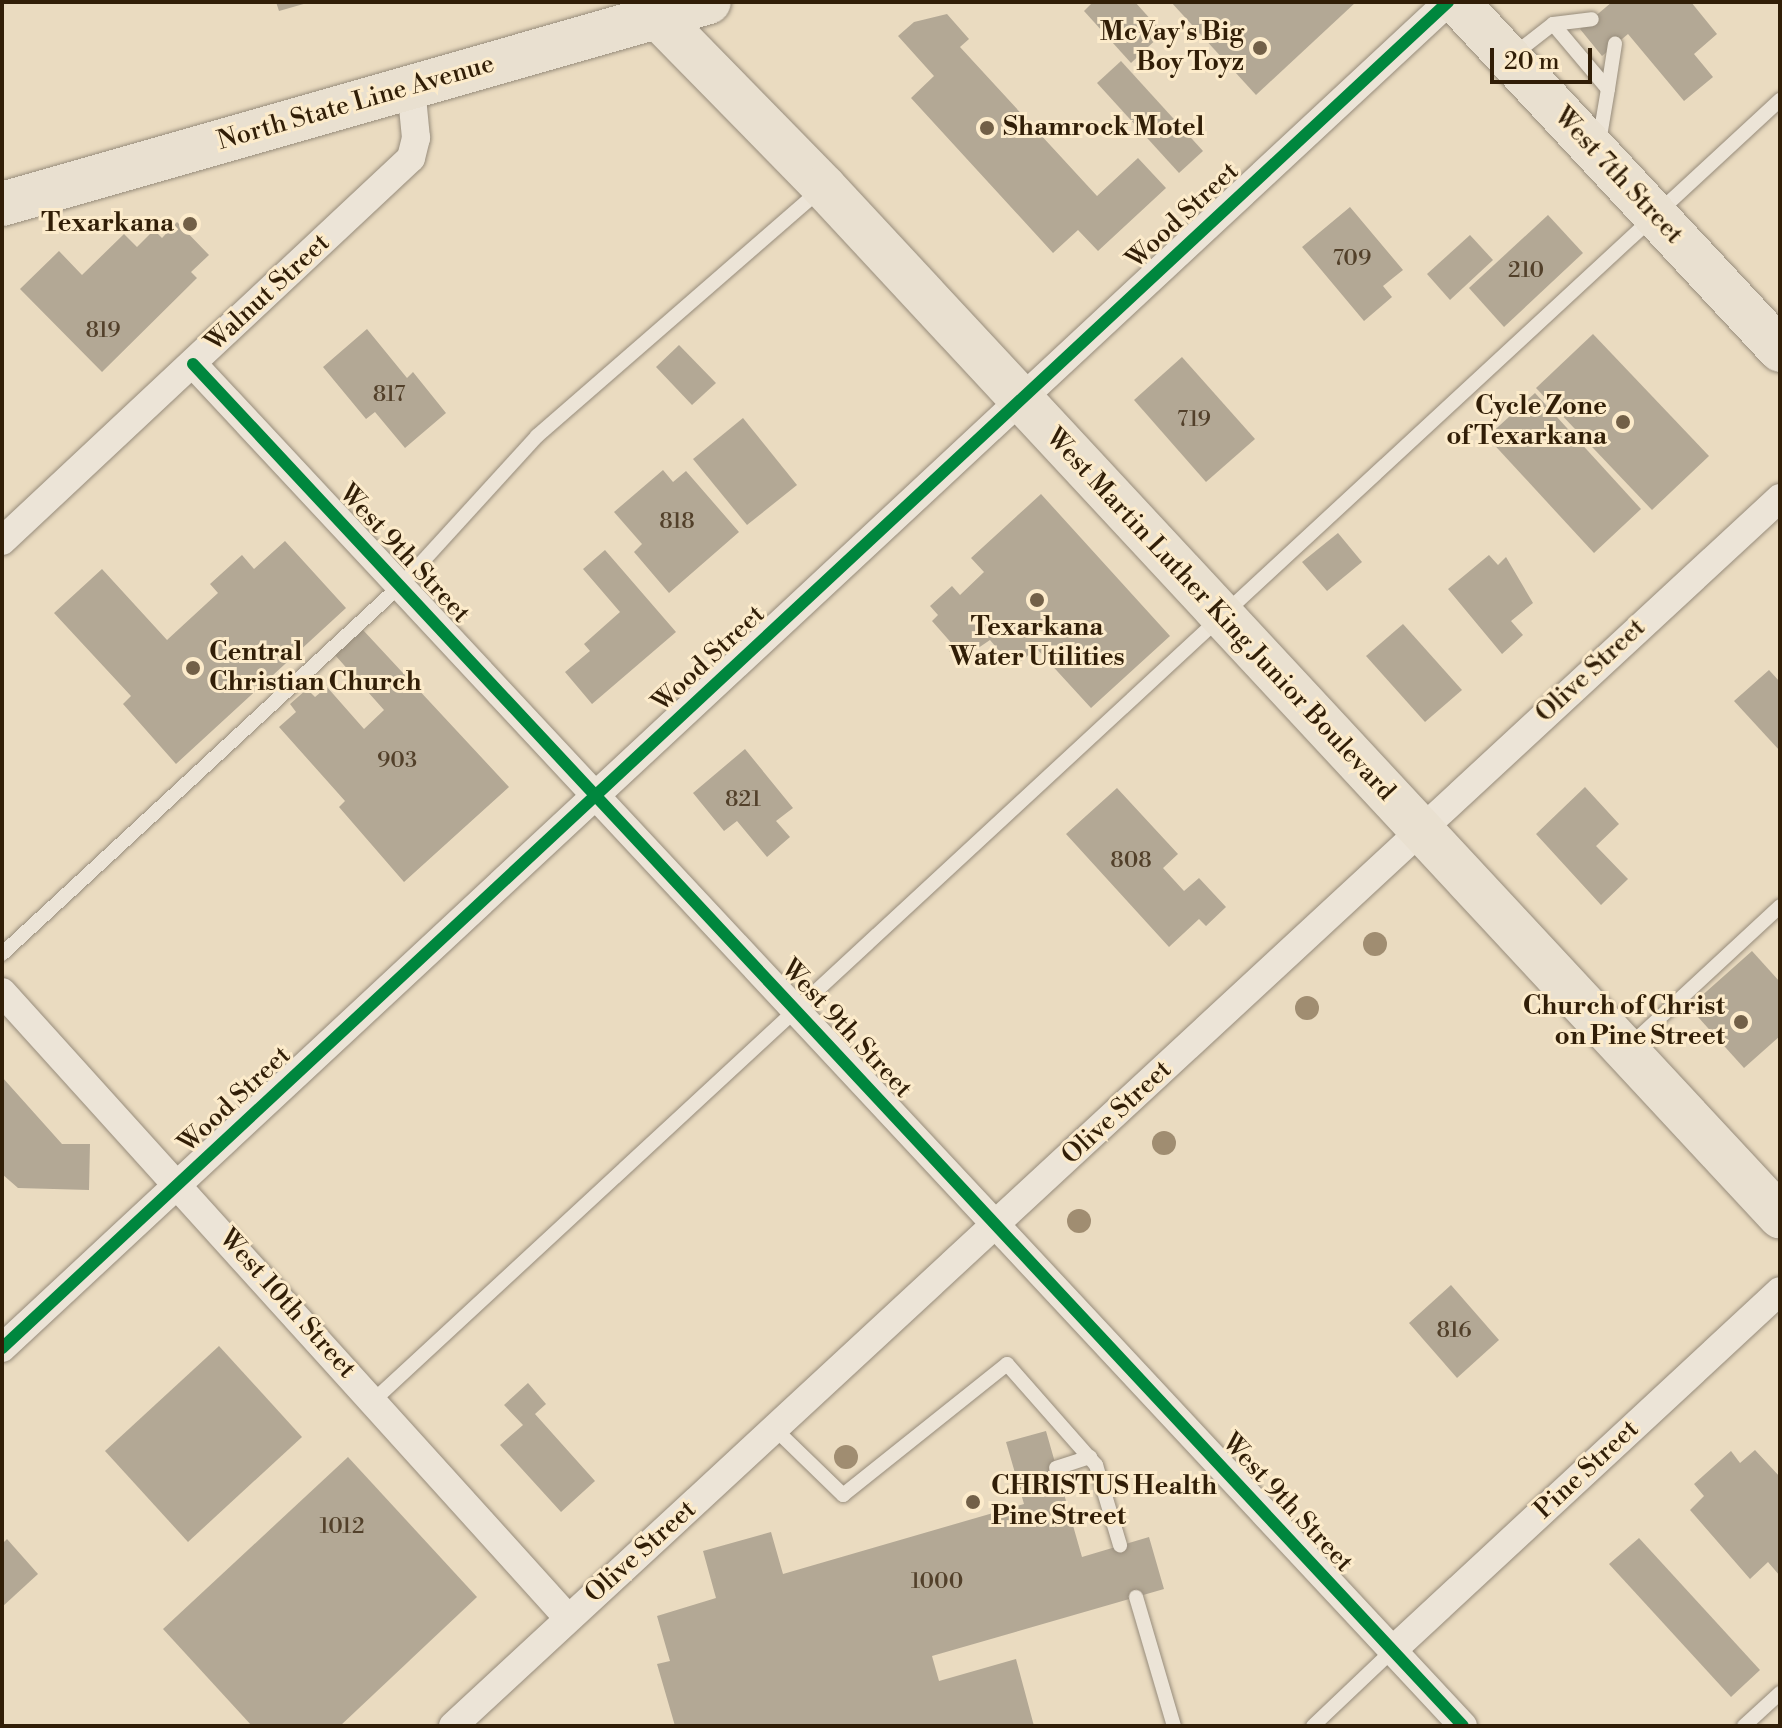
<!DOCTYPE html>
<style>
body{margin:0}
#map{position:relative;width:1782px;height:1728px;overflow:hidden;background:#eadbc0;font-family:"Libre Bodoni",serif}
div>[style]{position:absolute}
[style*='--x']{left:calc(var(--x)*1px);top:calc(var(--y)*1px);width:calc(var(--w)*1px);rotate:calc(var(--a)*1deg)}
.building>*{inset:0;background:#b3a895}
.roads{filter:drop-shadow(0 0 2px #978c7b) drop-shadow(0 0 2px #978c7b)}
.service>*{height:14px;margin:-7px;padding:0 7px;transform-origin:7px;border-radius:7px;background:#ece4d7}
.minor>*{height:28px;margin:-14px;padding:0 14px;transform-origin:14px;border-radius:14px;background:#ece4d7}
.primary>*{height:44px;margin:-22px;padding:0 22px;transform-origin:22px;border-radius:22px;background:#e9e0d0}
.cycleway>*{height:12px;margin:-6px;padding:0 6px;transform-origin:6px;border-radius:6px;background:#00873e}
.trees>*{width:24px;height:24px;margin:-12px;border-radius:50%;background:#a08d71}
.dots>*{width:22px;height:22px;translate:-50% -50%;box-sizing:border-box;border:4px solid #fcebcb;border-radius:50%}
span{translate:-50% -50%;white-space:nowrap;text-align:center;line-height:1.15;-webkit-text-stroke:6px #fcebcb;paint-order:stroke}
.number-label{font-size:22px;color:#52402a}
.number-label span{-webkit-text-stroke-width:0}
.poi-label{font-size:26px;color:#311e07;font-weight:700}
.right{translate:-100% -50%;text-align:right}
.left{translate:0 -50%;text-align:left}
.street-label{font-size:26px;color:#311e07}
.frame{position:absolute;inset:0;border:4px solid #311e07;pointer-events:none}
.scale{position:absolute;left:1490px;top:48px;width:102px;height:36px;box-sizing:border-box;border:4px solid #311e07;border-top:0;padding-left:10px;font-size:24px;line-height:28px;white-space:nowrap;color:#311e07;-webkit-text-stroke:6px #fcebcb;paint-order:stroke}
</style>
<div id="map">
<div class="building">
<div style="clip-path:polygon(276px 2px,307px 2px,307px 3px,279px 11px)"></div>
<div style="clip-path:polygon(1093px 2px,1135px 2px,1163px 33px,1131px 63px,1084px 11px)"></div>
<div style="clip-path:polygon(1171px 2px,1356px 2px,1256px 95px)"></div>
<div style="clip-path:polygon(1612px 2px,1691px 2px,1717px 34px,1694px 54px,1713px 77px,1684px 101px,1628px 34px,1602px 56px,1580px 29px)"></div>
<div style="clip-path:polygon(947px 14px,969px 39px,960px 47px,1097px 196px,1138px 158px,1166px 188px,1098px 251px,1078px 230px,1053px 253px,911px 98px,934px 76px,898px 36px,914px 22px)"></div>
<div style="clip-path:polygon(1121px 61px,1203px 151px,1179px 173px,1097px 83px)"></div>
<div style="clip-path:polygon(1350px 207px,1403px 270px,1383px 286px,1392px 297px,1364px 321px,1302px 247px)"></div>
<div style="clip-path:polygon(1548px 215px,1583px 253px,1504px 327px,1469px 288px)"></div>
<div style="clip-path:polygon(177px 222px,209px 255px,191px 272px,197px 278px,102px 372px,20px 289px,59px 251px,82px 275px,124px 234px,137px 247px,154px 230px,162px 238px)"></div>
<div style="clip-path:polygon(1470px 235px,1493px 260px,1450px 300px,1427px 274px)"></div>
<div style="clip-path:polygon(367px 329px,407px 378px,413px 372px,446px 413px,405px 448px,375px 412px,366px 419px,323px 367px)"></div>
<div style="clip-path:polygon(1593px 334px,1709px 456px,1652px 510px,1536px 388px)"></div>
<div style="clip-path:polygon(679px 345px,716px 383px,692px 405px,656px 367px)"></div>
<div style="clip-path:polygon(1182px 357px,1255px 439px,1206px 482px,1134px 400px)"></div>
<div style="clip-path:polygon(1535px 393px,1641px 509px,1594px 553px,1487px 437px)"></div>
<div style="clip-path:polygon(743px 418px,797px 485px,747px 525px,693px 459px)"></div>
<div style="clip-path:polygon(663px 470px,673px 482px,686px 471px,739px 532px,669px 593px,634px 552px,642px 544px,614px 512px)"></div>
<div style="clip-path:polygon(1041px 494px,1170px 636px,1091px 708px,1036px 648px,1014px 668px,990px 640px,959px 661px,949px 651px,954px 646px,932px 621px,938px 615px,930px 606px,952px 586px,960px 595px,984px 572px,971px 558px)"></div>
<div style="clip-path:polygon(1338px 533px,1362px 562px,1327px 591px,1302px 562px)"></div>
<div style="clip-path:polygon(285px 541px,346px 608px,176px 764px,123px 704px,131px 696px,54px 613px,102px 569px,167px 640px,218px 593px,210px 584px,242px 555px,254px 569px)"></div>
<div style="clip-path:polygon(605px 550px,676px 632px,592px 704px,565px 672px,590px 651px,584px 644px,620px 612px,583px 569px)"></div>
<div style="clip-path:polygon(1489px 555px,1498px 565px,1506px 557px,1533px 603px,1511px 621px,1523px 635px,1502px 654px,1448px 589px)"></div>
<div style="clip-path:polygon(1403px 624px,1462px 690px,1425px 722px,1366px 656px)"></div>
<div style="clip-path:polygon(363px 630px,509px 787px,404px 882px,339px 807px,345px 801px,279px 727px,296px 712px,290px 704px,307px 689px,315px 697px,327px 687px,364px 729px,384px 710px,335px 655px)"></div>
<div style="clip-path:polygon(1769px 670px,1780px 682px,1780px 751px,1734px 701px)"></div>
<div style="clip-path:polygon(745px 749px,793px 808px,776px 821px,790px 837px,767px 857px,737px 821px,724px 831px,693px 793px)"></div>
<div style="clip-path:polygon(1585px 787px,1619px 824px,1596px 846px,1628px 879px,1601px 905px,1536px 834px)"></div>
<div style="clip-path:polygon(1117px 788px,1178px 854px,1163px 868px,1184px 891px,1199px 878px,1226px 907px,1206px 926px,1199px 919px,1169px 947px,1066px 834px)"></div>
<div style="clip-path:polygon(1752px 951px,1780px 982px,1780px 1036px,1744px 1068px,1689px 1007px)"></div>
<div style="clip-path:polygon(2px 1077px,62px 1144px,90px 1144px,89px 1190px,18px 1188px,2px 1174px)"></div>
<div style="clip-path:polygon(1451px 1285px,1499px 1340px,1457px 1378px,1409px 1323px)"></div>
<div style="clip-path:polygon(219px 1346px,302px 1437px,188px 1542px,105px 1451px)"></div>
<div style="clip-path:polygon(528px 1383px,546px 1404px,535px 1414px,595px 1481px,561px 1512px,500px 1445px,523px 1425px,504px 1405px)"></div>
<div style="clip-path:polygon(1046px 1431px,1082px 1557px,1149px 1537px,1164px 1589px,932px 1656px,939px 1681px,1016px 1659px,1034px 1726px,675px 1726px,657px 1664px,670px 1661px,657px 1616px,716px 1598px,703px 1551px,771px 1532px,783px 1574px,1024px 1504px,1006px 1442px)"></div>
<div style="clip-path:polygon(1755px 1450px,1780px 1477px,1780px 1576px,1768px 1562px,1750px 1579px,1690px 1510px,1704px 1496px,1694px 1484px,1731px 1451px,1740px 1463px)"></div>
<div style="clip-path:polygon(348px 1457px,477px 1597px,340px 1726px,252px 1726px,163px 1629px)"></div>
<div style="clip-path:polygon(1639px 1538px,1760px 1670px,1731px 1697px,1609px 1564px)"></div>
<div style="clip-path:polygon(7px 1539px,38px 1574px,2px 1607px,2px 1544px)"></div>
</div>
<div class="roads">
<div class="service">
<div style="--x:1553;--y:24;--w:39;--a:-7"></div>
<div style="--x:1512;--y:56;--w:52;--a:-38"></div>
<div style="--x:1553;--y:24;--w:85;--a:49.8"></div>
<div style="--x:1608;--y:89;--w:54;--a:99.6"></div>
<div style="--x:1608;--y:89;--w:46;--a:-81.2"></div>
<div style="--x:2;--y:954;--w:545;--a:-42.77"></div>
<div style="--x:402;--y:584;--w:200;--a:-47.6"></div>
<div style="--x:537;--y:436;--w:375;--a:-41"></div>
<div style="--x:1628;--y:1047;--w:207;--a:-42.8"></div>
<div style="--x:374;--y:1400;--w:1915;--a:-42.76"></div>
<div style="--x:775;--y:1429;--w:95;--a:44.1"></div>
<div style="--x:843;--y:1495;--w:210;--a:-38.6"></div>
<div style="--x:1007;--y:1364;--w:135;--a:48.6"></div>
<div style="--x:1096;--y:1465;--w:84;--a:73.3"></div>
<div style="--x:1056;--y:1468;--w:36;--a:-18"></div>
<div style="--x:1136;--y:1597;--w:134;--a:73.6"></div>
<div style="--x:1313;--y:1726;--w:112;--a:-43.5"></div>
<div style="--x:1744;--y:1726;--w:49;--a:-42.5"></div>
</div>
<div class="minor">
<div style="--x:193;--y:364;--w:1862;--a:47"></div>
<div style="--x:2;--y:541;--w:560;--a:-43.12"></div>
<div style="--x:411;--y:158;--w:21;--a:-76"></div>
<div style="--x:416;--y:138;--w:51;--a:-95.6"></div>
<div style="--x:2;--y:992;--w:844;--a:47.88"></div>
<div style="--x:2;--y:1348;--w:1976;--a:-42.95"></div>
<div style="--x:1394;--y:1649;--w:526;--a:-42.84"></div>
<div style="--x:453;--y:1726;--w:1808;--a:-42.78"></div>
</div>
<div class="primary">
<div style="--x:643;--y:2;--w:259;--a:45.6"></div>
<div style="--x:824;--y:187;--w:1405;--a:47.11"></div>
<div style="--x:1457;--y:2;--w:475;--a:47.1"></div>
<div style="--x:2;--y:204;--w:735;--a:-15.95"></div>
</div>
</div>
<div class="cycleway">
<div style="--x:193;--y:364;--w:1862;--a:47"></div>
<div style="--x:2;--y:1348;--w:1976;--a:-42.95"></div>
</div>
<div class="trees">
<div style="left:1375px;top:944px"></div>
<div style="left:1307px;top:1008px"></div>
<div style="left:1164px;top:1143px"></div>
<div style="left:1079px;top:1221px"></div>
<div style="left:846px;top:1457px"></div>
</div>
<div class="dots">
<div style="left:1260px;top:48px;background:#726048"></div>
<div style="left:987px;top:128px;background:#726048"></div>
<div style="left:190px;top:224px;background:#726048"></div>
<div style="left:1623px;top:422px;background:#726048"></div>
<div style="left:1037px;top:600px;background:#726048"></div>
<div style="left:193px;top:668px;background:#726048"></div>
<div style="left:1741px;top:1022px;background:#726048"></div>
<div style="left:973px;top:1502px;background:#726048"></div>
</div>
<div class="number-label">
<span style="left:1352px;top:259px">709</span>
<span style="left:1526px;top:271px">210</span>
<span style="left:103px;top:331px">819</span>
<span style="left:389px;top:395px">817</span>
<span style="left:1194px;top:420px">719</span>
<span style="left:677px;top:522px">818</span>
<span style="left:397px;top:761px">903</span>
<span style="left:743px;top:800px">821</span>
<span style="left:1131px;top:861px">808</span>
<span style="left:1454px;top:1331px">816</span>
<span style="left:342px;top:1527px">1012</span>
<span style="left:937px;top:1582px">1000</span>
</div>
<div class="poi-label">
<span class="right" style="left:1244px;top:48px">McVay's Big<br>Boy Toyz</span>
<span class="left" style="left:1003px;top:128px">Shamrock Motel</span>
<span class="right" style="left:174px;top:224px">Texarkana</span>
<span class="right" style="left:1607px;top:422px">Cycle Zone<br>of Texarkana</span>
<span style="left:1037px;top:643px">Texarkana<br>Water Utilities</span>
<span class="left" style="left:209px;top:668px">Central<br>Christian Church</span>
<span class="right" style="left:1725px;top:1022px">Church of Christ<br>on Pine Street</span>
<span class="left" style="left:991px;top:1502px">CHRISTUS Health<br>Pine Street</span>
</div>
<div class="street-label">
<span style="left:356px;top:103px;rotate:-16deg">North State Line Avenue</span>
<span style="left:1618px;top:176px;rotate:47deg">West 7th Street</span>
<span style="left:1183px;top:216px;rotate:-43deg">Wood Street</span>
<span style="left:268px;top:293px;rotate:-43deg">Walnut Street</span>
<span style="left:404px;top:554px;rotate:47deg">West 9th Street</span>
<span style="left:1220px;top:615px;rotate:47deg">West Martin Luther King Junior Boulevard</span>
<span style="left:709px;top:659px;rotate:-43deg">Wood Street</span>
<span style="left:1591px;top:671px;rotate:-43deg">Olive Street</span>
<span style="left:846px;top:1029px;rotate:47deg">West 9th Street</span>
<span style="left:235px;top:1100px;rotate:-43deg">Wood Street</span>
<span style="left:1117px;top:1113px;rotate:-43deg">Olive Street</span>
<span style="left:287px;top:1304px;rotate:48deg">West 10th Street</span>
<span style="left:1587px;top:1470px;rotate:-43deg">Pine Street</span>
<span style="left:1287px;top:1503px;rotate:47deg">West 9th Street</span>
<span style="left:641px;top:1552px;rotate:-42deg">Olive Street</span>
</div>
<div class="frame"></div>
<div class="scale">20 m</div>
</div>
